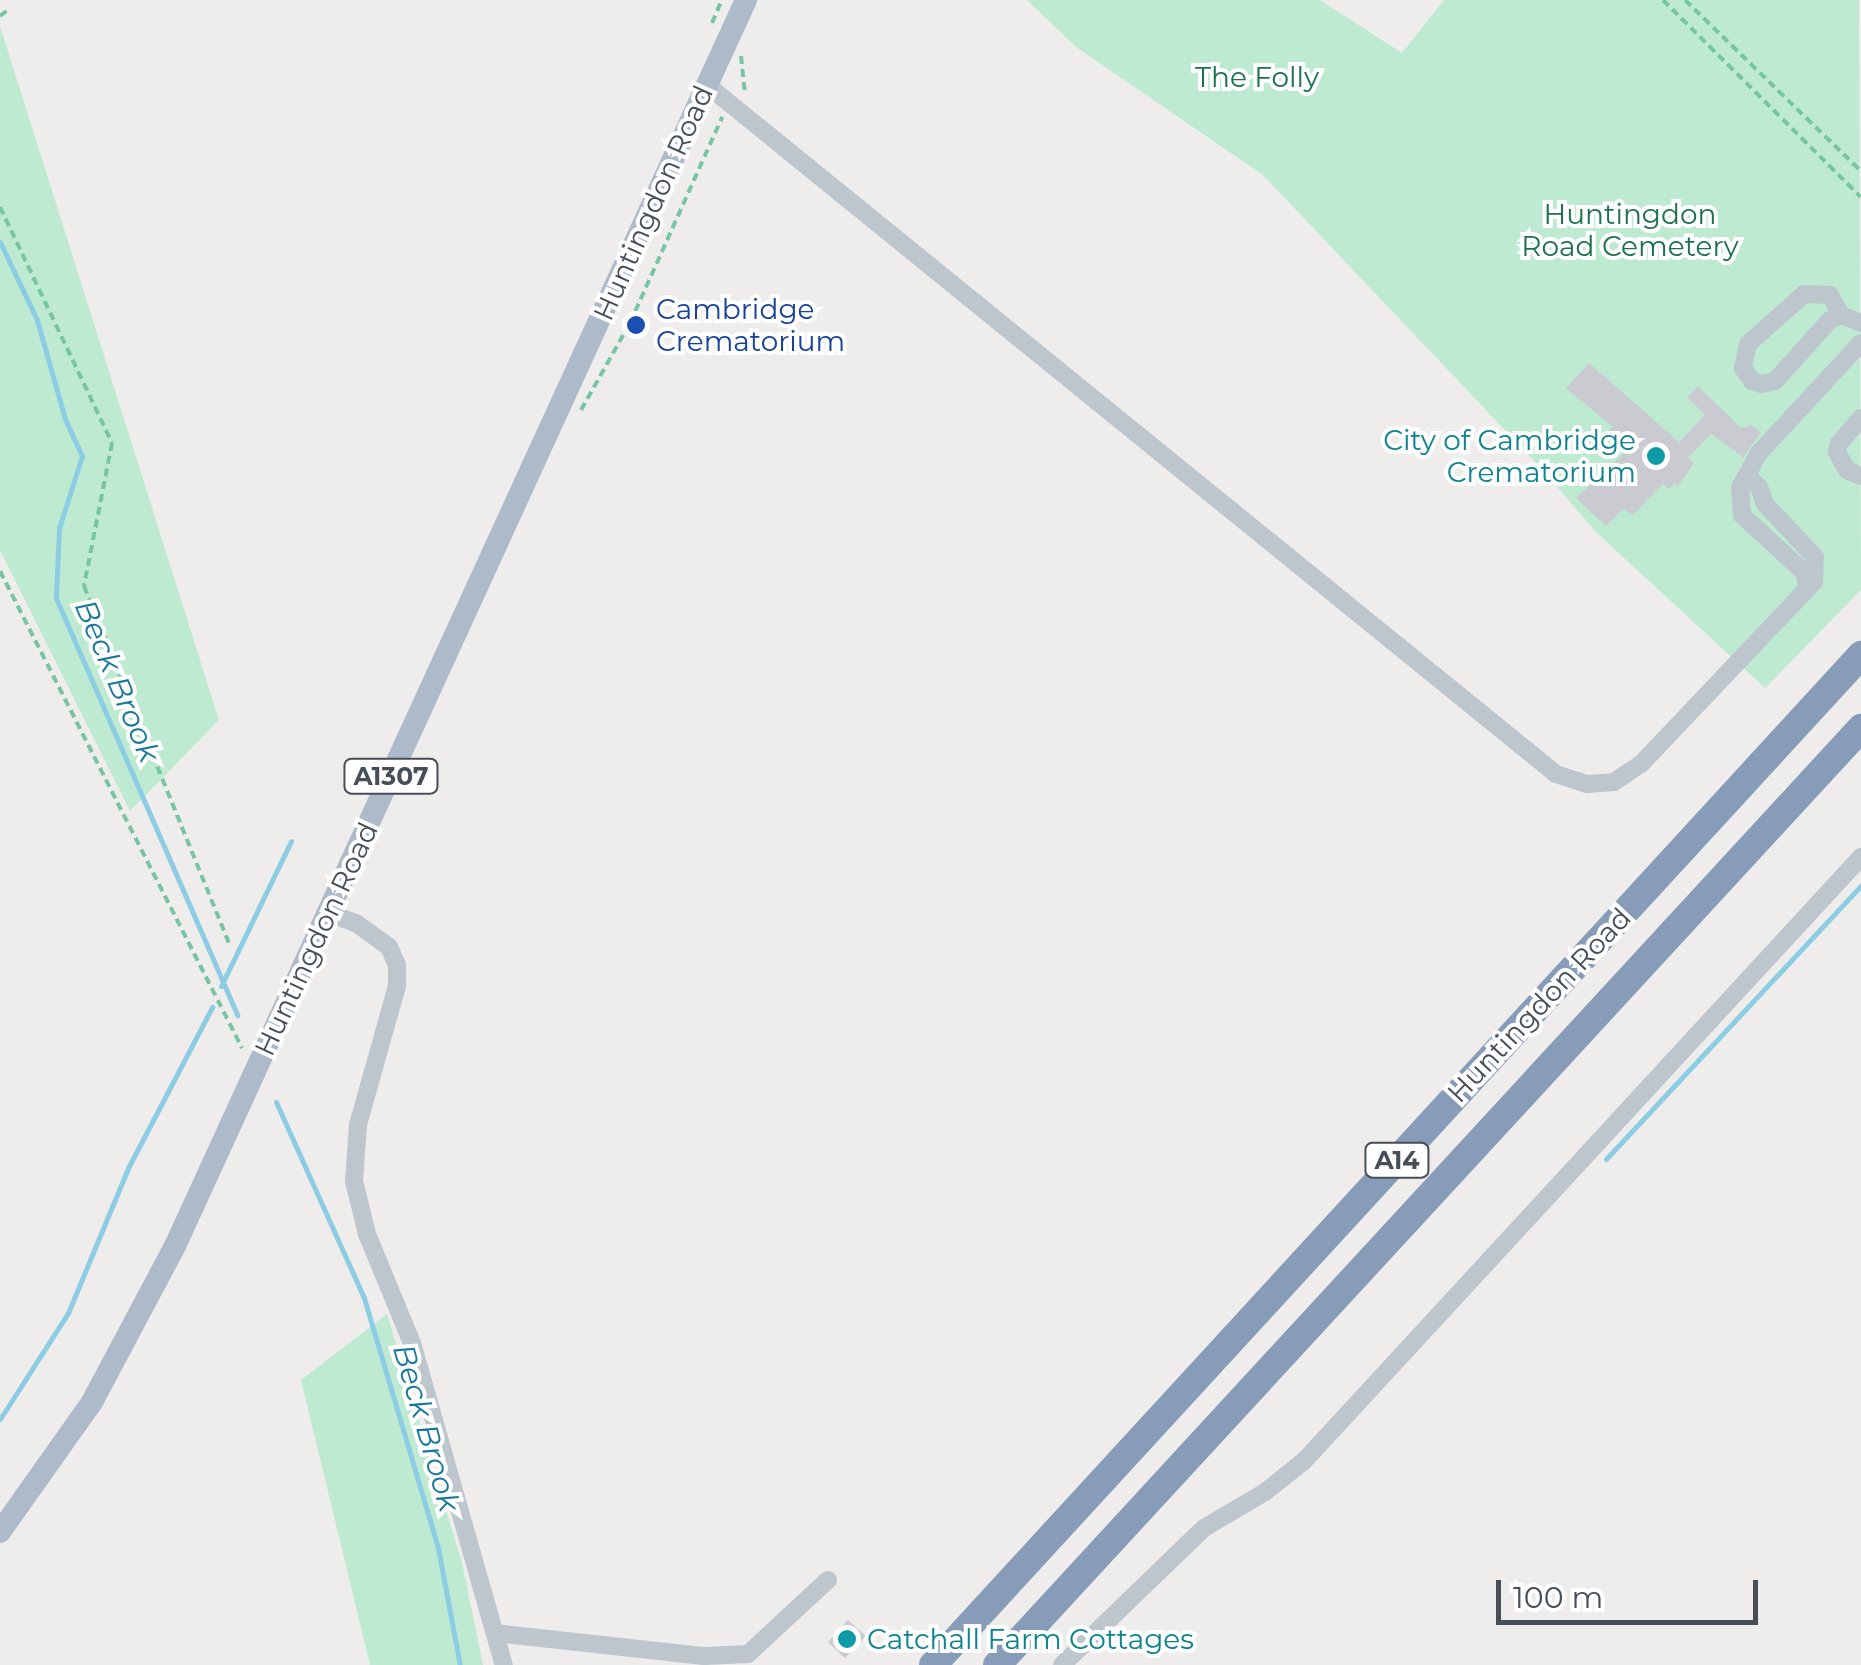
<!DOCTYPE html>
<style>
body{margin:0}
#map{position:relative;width:1861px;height:1665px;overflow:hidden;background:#efecec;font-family:Montserrat,sans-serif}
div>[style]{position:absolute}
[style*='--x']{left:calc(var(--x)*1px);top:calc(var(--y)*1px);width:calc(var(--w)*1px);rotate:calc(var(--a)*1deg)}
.green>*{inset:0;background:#bdead0}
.stream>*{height:5px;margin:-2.5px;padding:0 2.5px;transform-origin:2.5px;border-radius:2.5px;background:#8dcde4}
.building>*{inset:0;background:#cacbd1}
.path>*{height:4px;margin-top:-2px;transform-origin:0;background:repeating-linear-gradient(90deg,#78c5a3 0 8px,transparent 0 13px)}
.minor>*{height:18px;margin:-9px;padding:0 9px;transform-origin:9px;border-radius:9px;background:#bec6cd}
.major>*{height:22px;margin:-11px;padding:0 11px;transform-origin:11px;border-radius:11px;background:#adbac9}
.highway>*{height:28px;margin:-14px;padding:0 14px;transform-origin:14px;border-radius:14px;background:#879cb8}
.dots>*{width:28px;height:28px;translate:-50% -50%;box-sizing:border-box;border:5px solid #fff;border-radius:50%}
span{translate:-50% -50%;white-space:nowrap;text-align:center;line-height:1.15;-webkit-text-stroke:8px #fff;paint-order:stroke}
.shield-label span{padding:2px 8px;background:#fff;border:2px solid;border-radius:8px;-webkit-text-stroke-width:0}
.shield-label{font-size:25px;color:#464e58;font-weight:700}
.park-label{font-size:28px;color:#1d724c}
.street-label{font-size:28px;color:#464e58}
.transit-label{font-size:28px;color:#164399}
.left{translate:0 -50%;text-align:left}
.culture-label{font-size:28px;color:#0d838f}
.right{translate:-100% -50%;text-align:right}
.water-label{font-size:30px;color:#17789a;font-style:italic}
.scale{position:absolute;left:1496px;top:1580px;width:262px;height:45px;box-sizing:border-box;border:5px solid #464e58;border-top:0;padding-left:12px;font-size:30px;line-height:35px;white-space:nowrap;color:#464e58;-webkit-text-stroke:8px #fff;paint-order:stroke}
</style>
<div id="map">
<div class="green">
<div style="clip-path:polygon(1027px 0,1320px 0,1402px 53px,1444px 0,1859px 0,1861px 590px,1765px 688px,1596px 532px,1539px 466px,1263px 175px,1076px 47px)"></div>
<div style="clip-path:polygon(0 26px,219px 720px,130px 811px,0 550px)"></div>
<div style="clip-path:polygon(387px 1314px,462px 1563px,483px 1665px,370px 1665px,301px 1380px)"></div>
</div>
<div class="stream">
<div style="--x:0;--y:242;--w:86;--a:64.6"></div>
<div style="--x:37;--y:320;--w:103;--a:74.2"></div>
<div style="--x:65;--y:419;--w:41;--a:65.3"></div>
<div style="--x:82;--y:456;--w:76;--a:107.7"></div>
<div style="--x:59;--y:528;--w:70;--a:92.5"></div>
<div style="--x:56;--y:598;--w:455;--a:66.5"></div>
<div style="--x:221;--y:986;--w:161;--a:-64.2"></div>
<div style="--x:276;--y:1102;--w:215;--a:65.8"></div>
<div style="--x:364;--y:1298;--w:261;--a:73.5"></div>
<div style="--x:438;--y:1548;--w:119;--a:79.4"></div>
<div style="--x:1606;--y:1159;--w:374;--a:-47"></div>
<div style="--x:0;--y:1419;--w:126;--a:-57.3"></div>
<div style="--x:68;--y:1313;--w:157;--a:-67.5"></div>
<div style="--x:128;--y:1168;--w:182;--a:-62.4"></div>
</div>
<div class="building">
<div style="clip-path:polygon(1589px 363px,1679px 442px,1705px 415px,1687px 397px,1698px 386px,1741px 428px,1752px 425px,1761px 433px,1743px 457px,1711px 434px,1688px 458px,1694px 463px,1678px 486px,1675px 483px,1669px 489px,1663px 484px,1633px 515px,1623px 509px,1606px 526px,1576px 498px,1626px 451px,1607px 433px,1613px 427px,1566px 388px)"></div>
<div style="clip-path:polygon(848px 1620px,866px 1636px,845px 1658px,828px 1642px)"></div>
</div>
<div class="path">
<div style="--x:1663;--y:0;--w:279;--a:44.9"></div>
<div style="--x:1685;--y:0;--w:245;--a:44.2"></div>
<div style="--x:0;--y:16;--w:9;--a:-36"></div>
<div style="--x:712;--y:23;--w:25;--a:-67"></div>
<div style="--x:741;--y:56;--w:38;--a:84"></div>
<div style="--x:0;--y:207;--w:261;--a:64.6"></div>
<div style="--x:112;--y:443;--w:146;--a:101.1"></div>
<div style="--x:84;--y:586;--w:385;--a:67.9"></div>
<div style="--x:581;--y:410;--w:100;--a:-60.6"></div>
<div style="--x:630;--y:323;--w:226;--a:-65.9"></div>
<div style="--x:0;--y:571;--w:535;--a:63.1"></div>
</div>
<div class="minor">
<div style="--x:707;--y:85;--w:1093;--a:39.06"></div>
<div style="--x:1556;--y:774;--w:33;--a:18"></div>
<div style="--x:1587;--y:784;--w:27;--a:-4"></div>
<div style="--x:1614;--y:782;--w:32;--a:-34"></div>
<div style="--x:1641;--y:764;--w:251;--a:-46.5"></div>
<div style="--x:1814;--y:582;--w:25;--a:-88"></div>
<div style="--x:1815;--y:557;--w:73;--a:-133.3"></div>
<div style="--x:1765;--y:504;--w:18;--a:-109"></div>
<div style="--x:1759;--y:487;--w:15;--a:-138"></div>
<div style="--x:1841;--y:315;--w:23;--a:-119"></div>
<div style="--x:1830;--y:295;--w:26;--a:-178"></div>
<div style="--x:1804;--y:294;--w:75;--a:138.2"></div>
<div style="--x:1748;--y:344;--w:25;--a:102"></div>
<div style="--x:1743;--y:368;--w:16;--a:55"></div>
<div style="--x:1752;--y:381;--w:10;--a:17"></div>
<div style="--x:1762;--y:384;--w:13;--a:-13"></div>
<div style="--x:1775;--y:381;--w:82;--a:-48"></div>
<div style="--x:1830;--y:320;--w:12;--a:-24"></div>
<div style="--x:1841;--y:315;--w:22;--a:22"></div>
<div style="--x:1861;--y:418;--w:33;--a:131"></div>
<div style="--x:1839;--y:443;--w:9;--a:103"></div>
<div style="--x:1837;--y:452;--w:21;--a:61"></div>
<div style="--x:1847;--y:470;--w:15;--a:23"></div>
<div style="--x:1807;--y:588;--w:15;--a:-98"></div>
<div style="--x:1805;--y:573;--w:86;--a:-137.4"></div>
<div style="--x:1742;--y:515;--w:27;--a:-94"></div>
<div style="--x:1740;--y:488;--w:40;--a:-62"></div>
<div style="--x:1759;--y:453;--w:150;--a:-47.2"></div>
<div style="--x:328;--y:913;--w:30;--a:20"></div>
<div style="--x:356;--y:923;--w:41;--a:36"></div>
<div style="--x:389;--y:947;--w:20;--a:66"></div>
<div style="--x:397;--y:965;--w:21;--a:90"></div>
<div style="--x:397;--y:986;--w:144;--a:105.7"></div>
<div style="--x:358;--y:1125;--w:56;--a:94.1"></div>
<div style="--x:354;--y:1181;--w:55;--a:76.2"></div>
<div style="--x:367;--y:1234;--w:118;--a:67.6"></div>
<div style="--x:412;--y:1343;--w:335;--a:74.1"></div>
<div style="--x:495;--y:1633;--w:211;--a:6.3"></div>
<div style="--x:705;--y:1656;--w:43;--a:-2.7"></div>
<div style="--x:748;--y:1654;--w:109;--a:-42.8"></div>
<div style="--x:1062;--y:1665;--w:197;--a:-44"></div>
<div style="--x:1204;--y:1528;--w:71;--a:-30.5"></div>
<div style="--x:1265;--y:1492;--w:50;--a:-38.5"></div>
<div style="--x:1304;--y:1461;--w:822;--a:-47.32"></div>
</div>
<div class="major">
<div style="--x:0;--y:1532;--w:159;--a:-54.7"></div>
<div style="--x:92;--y:1402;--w:177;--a:-62"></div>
<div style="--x:175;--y:1246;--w:1371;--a:-65.38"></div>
</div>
<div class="highway">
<div style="--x:933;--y:1665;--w:1372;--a:-47.42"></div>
<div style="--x:997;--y:1665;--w:1275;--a:-47.32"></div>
</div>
<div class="dots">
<div style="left:636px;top:325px;background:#1a4fb4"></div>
<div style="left:1656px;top:456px;background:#0f9aa8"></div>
<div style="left:847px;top:1639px;background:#0f9aa8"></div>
</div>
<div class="shield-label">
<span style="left:391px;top:776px">A1307</span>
<span style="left:1397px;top:1160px">A14</span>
</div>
<div class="park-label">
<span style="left:1257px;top:77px">The Folly</span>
<span style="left:1630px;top:230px">Huntingdon<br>Road Cemetery</span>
</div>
<div class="street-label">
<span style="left:653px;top:203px;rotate:-66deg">Huntingdon Road</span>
<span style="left:316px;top:939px;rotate:-65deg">Huntingdon Road</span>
<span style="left:1539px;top:1005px;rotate:-47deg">Huntingdon Road</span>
</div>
<div class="transit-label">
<span class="left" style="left:656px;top:325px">Cambridge<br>Crematorium</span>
</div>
<div class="culture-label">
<span class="right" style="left:1636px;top:456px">City of Cambridge<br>Crematorium</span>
<span class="left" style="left:867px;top:1639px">Catchall Farm Cottages</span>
</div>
<div class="water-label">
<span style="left:117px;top:681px;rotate:67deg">Beck Brook</span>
<span style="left:426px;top:1428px;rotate:74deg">Beck Brook</span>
</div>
<div class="scale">100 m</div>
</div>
